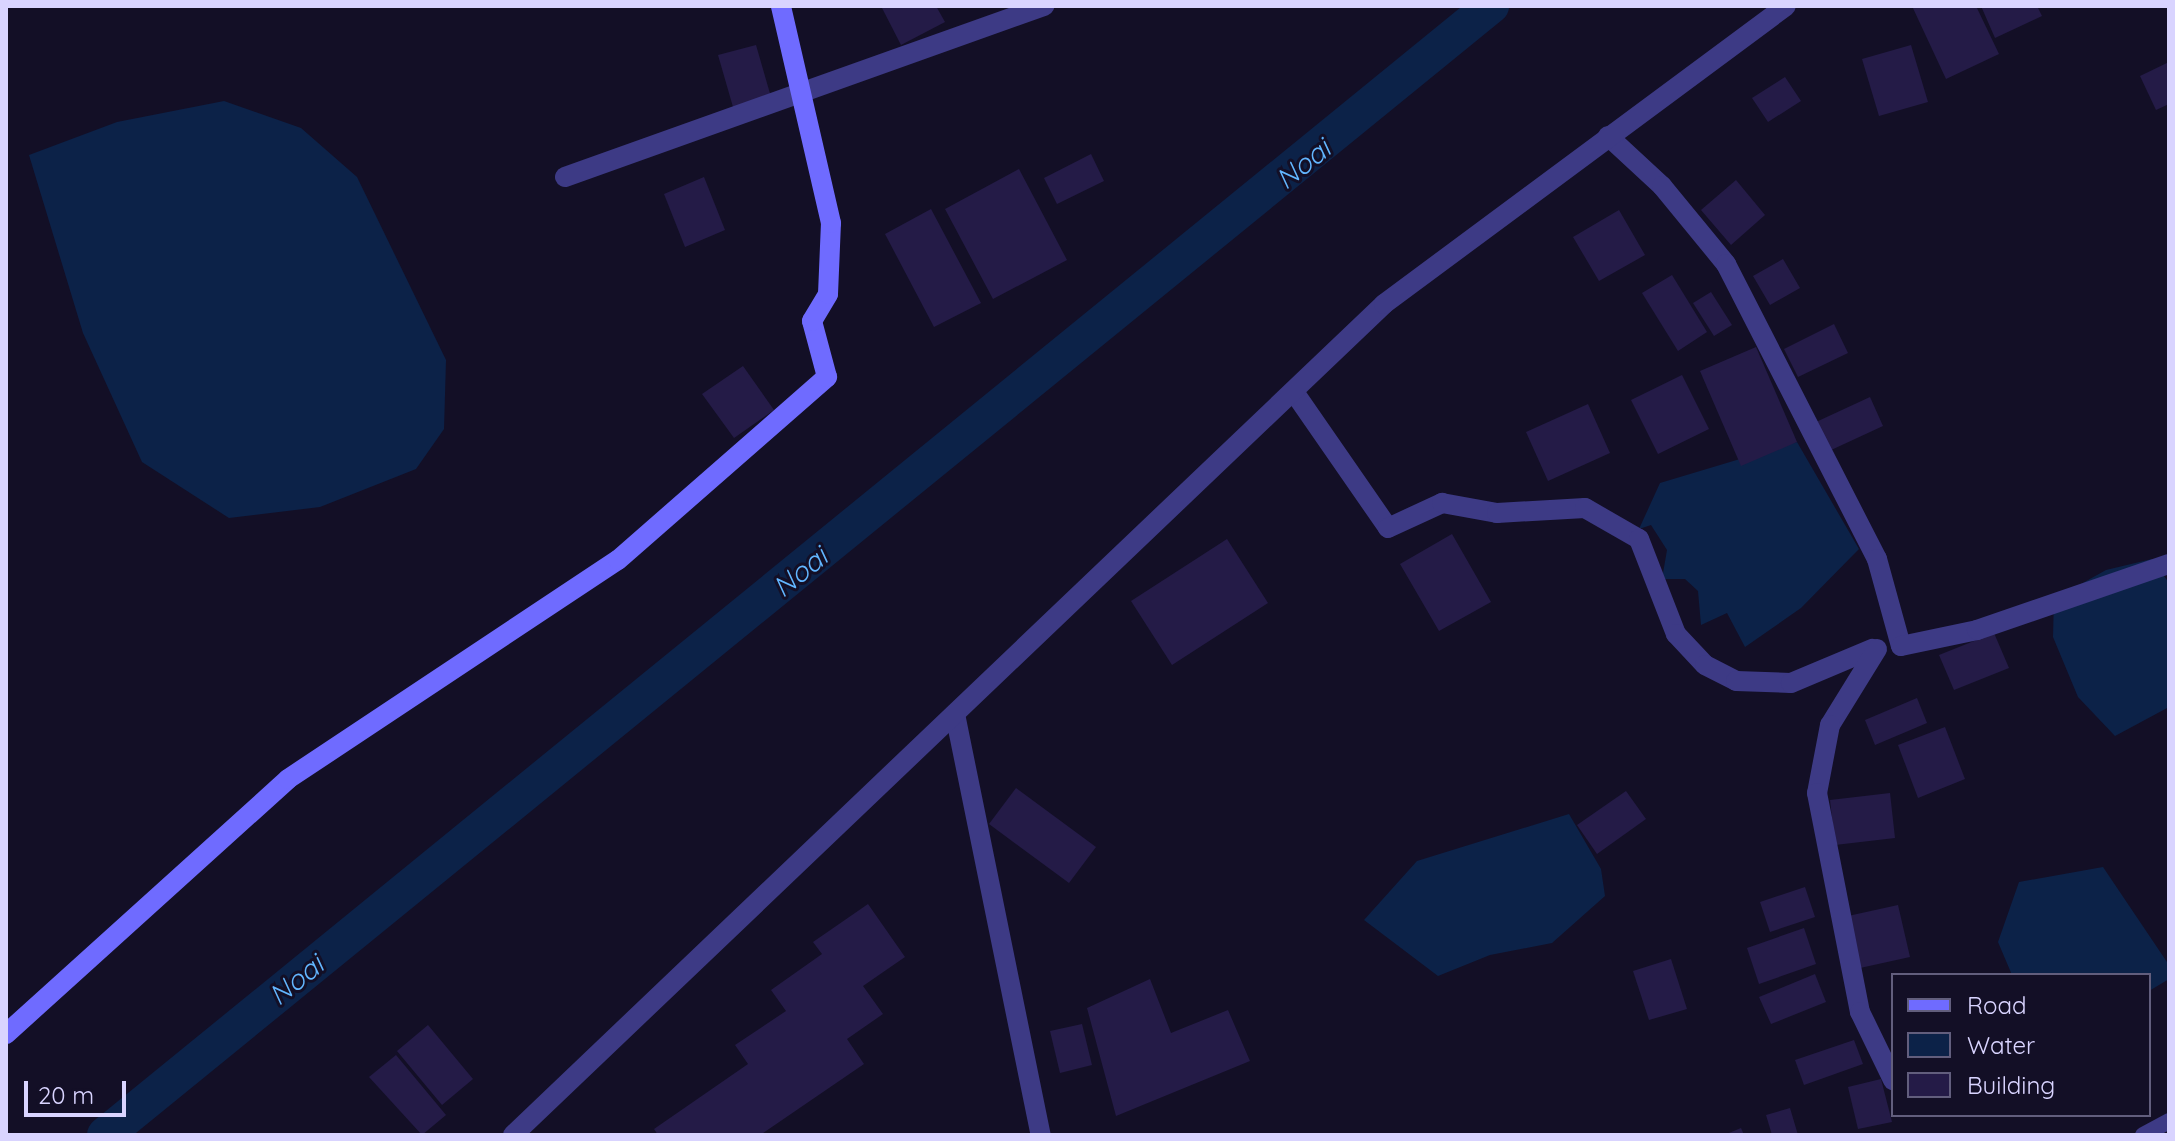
<!DOCTYPE html>
<style>
body{margin:0}
#map{position:relative;width:2175px;height:1141px;overflow:hidden;background:#130f26;font-family:Quicksand,sans-serif}
div>[style]{position:absolute}
[style*='--x']{left:calc(var(--x)*1px);top:calc(var(--y)*1px);width:calc(var(--w)*1px);rotate:calc(var(--a)*1deg)}
.water>*{inset:0;background:#0c2248}
.canal>*{height:36px;margin:-18px;padding:0 18px;transform-origin:18px;border-radius:18px;background:#0c2248}
.building>*{inset:0;background:#241b47}
.lane>*{height:16px;margin:-8px;padding:0 8px;transform-origin:8px;border-radius:8px;background:#3d3a85}
.street>*{height:20px;margin:-10px;padding:0 10px;transform-origin:10px;border-radius:10px;background:#3d3a85}
.secondary>*{height:20px;margin:-10px;padding:0 10px;transform-origin:10px;border-radius:10px;background:#6f6bff}
span{translate:-50% -50%;white-space:nowrap;text-align:center;line-height:1.15;-webkit-text-stroke:6px #130f26;paint-order:stroke}
.water-label{font-size:28px;color:#62b6ff;font-style:italic}
.frame{position:absolute;inset:0;border:8px solid #d9d4ff;pointer-events:none}
.legend{position:absolute;left:1891px;top:973px;width:260px;height:144px;box-sizing:border-box;background:#130f26;border:2px solid #625e7d;margin:0;padding:10px 14px;list-style:none;font-size:24px;color:#d9d4ff}
.legend li{display:flex;align-items:center;gap:16px;height:40px}
.legend b{width:40px;border:2px solid #625e7d}
.scale{position:absolute;left:24px;top:1081px;width:102px;height:36px;box-sizing:border-box;border:4px solid #d9d4ff;border-top:0;padding-left:10px;font-size:24px;line-height:28px;white-space:nowrap;color:#d9d4ff;-webkit-text-stroke:6px #130f26;paint-order:stroke}
</style>
<div id="map">
<div class="water">
<div style="clip-path:polygon(224px 101px,301px 128px,357px 177px,446px 360px,444px 429px,416px 469px,320px 507px,229px 518px,142px 462px,83px 333px,29px 155px,117px 122px)"></div>
<div style="clip-path:polygon(1797px 442px,1859px 549px,1801px 608px,1745px 647px,1727px 613px,1701px 625px,1698px 591px,1685px 579px,1662px 579px,1667px 550px,1651px 525px,1639px 529px,1660px 483px)"></div>
<div style="clip-path:polygon(2152px 559px,2169px 583px,2169px 707px,2115px 736px,2078px 697px,2053px 637px,2054px 599px,2106px 570px)"></div>
<div style="clip-path:polygon(1569px 814px,1601px 869px,1605px 896px,1552px 943px,1490px 955px,1438px 976px,1364px 920px,1417px 861px)"></div>
<div style="clip-path:polygon(2103px 867px,2169px 965px,2169px 979px,2149px 991px,2149px 975px,2012px 975px,1998px 942px,2019px 882px)"></div>
</div>
<div class="canal">
<div style="--x:105;--y:1135;--w:1788;--a:-39.17"></div>
</div>
<div class="building">
<div style="clip-path:polygon(881px 6px,936px 6px,945px 22px,901px 45px)"></div>
<div style="clip-path:polygon(1912px 6px,1976px 6px,1999px 54px,1946px 79px)"></div>
<div style="clip-path:polygon(1981px 6px,2037px 6px,2042px 16px,1995px 38px)"></div>
<div style="clip-path:polygon(756px 45px,771px 97px,733px 107px,718px 55px)"></div>
<div style="clip-path:polygon(1911px 45px,1928px 102px,1879px 116px,1862px 59px)"></div>
<div style="clip-path:polygon(2169px 62px,2169px 104px,2156px 110px,2140px 76px)"></div>
<div style="clip-path:polygon(1785px 77px,1801px 101px,1768px 122px,1752px 98px)"></div>
<div style="clip-path:polygon(1091px 154px,1104px 181px,1057px 204px,1044px 178px)"></div>
<div style="clip-path:polygon(1019px 169px,1067px 260px,993px 299px,945px 209px)"></div>
<div style="clip-path:polygon(704px 177px,725px 230px,685px 247px,664px 194px)"></div>
<div style="clip-path:polygon(1736px 180px,1765px 215px,1731px 245px,1701px 210px)"></div>
<div style="clip-path:polygon(931px 209px,981px 303px,934px 327px,885px 234px)"></div>
<div style="clip-path:polygon(1619px 210px,1645px 255px,1599px 281px,1573px 237px)"></div>
<div style="clip-path:polygon(1783px 259px,1800px 288px,1770px 305px,1753px 276px)"></div>
<div style="clip-path:polygon(1672px 275px,1707px 332px,1678px 351px,1642px 293px)"></div>
<div style="clip-path:polygon(1711px 292px,1732px 325px,1714px 336px,1693px 303px)"></div>
<div style="clip-path:polygon(1834px 324px,1848px 353px,1798px 377px,1784px 349px)"></div>
<div style="clip-path:polygon(1756px 347px,1797px 442px,1741px 466px,1700px 371px)"></div>
<div style="clip-path:polygon(743px 366px,774px 410px,734px 438px,702px 394px)"></div>
<div style="clip-path:polygon(1682px 375px,1709px 429px,1658px 454px,1631px 400px)"></div>
<div style="clip-path:polygon(1870px 397px,1883px 426px,1829px 451px,1816px 422px)"></div>
<div style="clip-path:polygon(1588px 404px,1610px 453px,1548px 481px,1526px 432px)"></div>
<div style="clip-path:polygon(1452px 534px,1491px 602px,1439px 631px,1400px 564px)"></div>
<div style="clip-path:polygon(1227px 539px,1268px 603px,1172px 665px,1131px 601px)"></div>
<div style="clip-path:polygon(1994px 633px,2009px 668px,1954px 690px,1939px 655px)"></div>
<div style="clip-path:polygon(1917px 698px,1927px 723px,1875px 745px,1865px 720px)"></div>
<div style="clip-path:polygon(1945px 727px,1965px 779px,1918px 798px,1898px 745px)"></div>
<div style="clip-path:polygon(1016px 788px,1096px 847px,1069px 883px,989px 824px)"></div>
<div style="clip-path:polygon(1626px 791px,1646px 819px,1597px 854px,1577px 825px)"></div>
<div style="clip-path:polygon(1890px 793px,1895px 838px,1835px 845px,1830px 800px)"></div>
<div style="clip-path:polygon(1805px 887px,1815px 917px,1770px 932px,1760px 902px)"></div>
<div style="clip-path:polygon(868px 904px,905px 957px,863px 986px,883px 1014px,847px 1039px,864px 1064px,760px 1135px,658px 1135px,654px 1129px,748px 1064px,735px 1045px,786px 1011px,771px 990px,822px 954px,813px 942px)"></div>
<div style="clip-path:polygon(1898px 905px,1910px 957px,1860px 968px,1848px 916px)"></div>
<div style="clip-path:polygon(1804px 928px,1816px 964px,1759px 984px,1747px 948px)"></div>
<div style="clip-path:polygon(1671px 959px,1687px 1009px,1649px 1020px,1633px 971px)"></div>
<div style="clip-path:polygon(1815px 974px,1826px 1002px,1771px 1024px,1759px 997px)"></div>
<div style="clip-path:polygon(1150px 979px,1171px 1033px,1228px 1010px,1250px 1061px,1116px 1116px,1087px 1008px)"></div>
<div style="clip-path:polygon(1082px 1024px,1092px 1065px,1060px 1073px,1050px 1031px)"></div>
<div style="clip-path:polygon(428px 1025px,473px 1079px,442px 1105px,397px 1051px)"></div>
<div style="clip-path:polygon(1854px 1040px,1863px 1064px,1804px 1085px,1795px 1060px)"></div>
<div style="clip-path:polygon(396px 1055px,446px 1115px,422px 1135px,369px 1077px)"></div>
<div style="clip-path:polygon(1881px 1079px,1892px 1122px,1858px 1129px,1848px 1087px)"></div>
<div style="clip-path:polygon(1790px 1108px,1798px 1135px,1772px 1135px,1766px 1115px)"></div>
<div style="clip-path:polygon(1741px 1128px,1744px 1135px,1724px 1135px)"></div>
</div>
<div class="lane">
<div style="--x:2143;--y:1135;--w:30;--a:-28"></div>
</div>
<div class="street">
<div style="--x:1608;--y:136;--w:74;--a:42.8"></div>
<div style="--x:1662;--y:186;--w:101;--a:50.6"></div>
<div style="--x:1726;--y:264;--w:331;--a:62.9"></div>
<div style="--x:1877;--y:559;--w:90;--a:74.6"></div>
<div style="--x:1901;--y:646;--w:78;--a:-11.9"></div>
<div style="--x:1977;--y:630;--w:203;--a:-19"></div>
<div style="--x:565;--y:177;--w:509;--a:-19.65"></div>
<div style="--x:1294;--y:392;--w:165;--a:55.3"></div>
<div style="--x:1388;--y:528;--w:60;--a:-24.8"></div>
<div style="--x:1442;--y:503;--w:56;--a:10.3"></div>
<div style="--x:1497;--y:513;--w:88;--a:-3.3"></div>
<div style="--x:1585;--y:508;--w:62;--a:29.9"></div>
<div style="--x:1639;--y:539;--w:102;--a:68.7"></div>
<div style="--x:1676;--y:634;--w:42;--a:46.9"></div>
<div style="--x:1705;--y:665;--w:35;--a:27"></div>
<div style="--x:1736;--y:681;--w:55;--a:2.1"></div>
<div style="--x:1791;--y:683;--w:88;--a:-22.8"></div>
<div style="--x:1877;--y:649;--w:89;--a:121.7"></div>
<div style="--x:1830;--y:725;--w:69;--a:100.8"></div>
<div style="--x:1817;--y:793;--w:223;--a:78.9"></div>
<div style="--x:1860;--y:1012;--w:76;--a:64.1"></div>
<div style="--x:955;--y:714;--w:430;--a:78.5"></div>
<div style="--x:513;--y:1135;--w:1204;--a:-43.65"></div>
<div style="--x:1384;--y:304;--w:500;--a:-36.55"></div>
</div>
<div class="secondary">
<div style="--x:6;--y:1034;--w:380;--a:-42.1"></div>
<div style="--x:288;--y:779;--w:396;--a:-33.6"></div>
<div style="--x:618;--y:560;--w:278;--a:-41.2"></div>
<div style="--x:827;--y:377;--w:58;--a:-105"></div>
<div style="--x:812;--y:321;--w:31;--a:-59"></div>
<div style="--x:828;--y:294;--w:71;--a:-87.6"></div>
<div style="--x:831;--y:223;--w:223;--a:-103"></div>
</div>
<div class="water-label">
<span style="left:1303px;top:164px;rotate:-39deg">Noai</span>
<span style="left:800px;top:572px;rotate:-39deg">Noai</span>
<span style="left:296px;top:980px;rotate:-39deg">Noai</span>
</div>
<div class="frame"></div>
<ul class="legend">
<li><b style="height:10px;background:#6f6bff"></b>Road</li>
<li><b style="height:22px;background:#0c2248"></b>Water</li>
<li><b style="height:22px;background:#241b47"></b>Building</li>
</ul>
<div class="scale">20 m</div>
</div>
